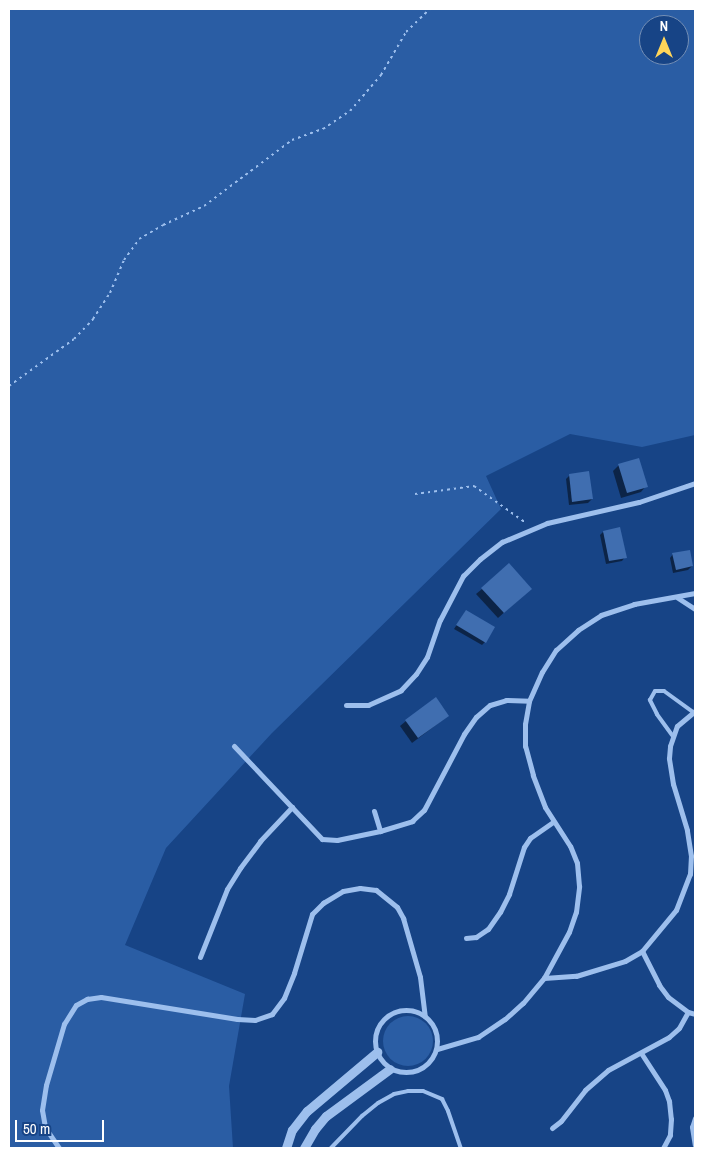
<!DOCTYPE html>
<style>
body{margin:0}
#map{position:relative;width:704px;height:1157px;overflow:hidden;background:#174486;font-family:"Archivo Narrow",sans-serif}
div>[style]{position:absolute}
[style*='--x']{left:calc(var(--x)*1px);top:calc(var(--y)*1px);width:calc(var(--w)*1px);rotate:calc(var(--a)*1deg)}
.green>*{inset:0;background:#2a5da4}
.round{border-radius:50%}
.shadow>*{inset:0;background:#0007}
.building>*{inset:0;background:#406eb0}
.path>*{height:2px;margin-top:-1px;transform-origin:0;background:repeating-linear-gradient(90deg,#9dbfed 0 2.5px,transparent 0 6.5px)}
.service>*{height:4px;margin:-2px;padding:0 2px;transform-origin:2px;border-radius:2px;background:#9dbfed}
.minor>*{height:5px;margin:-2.5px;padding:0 2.5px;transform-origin:2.5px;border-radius:2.5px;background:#9dbfed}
.minor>.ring{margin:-2.5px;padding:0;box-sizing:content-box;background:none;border:5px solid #9dbfed;border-radius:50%}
.tertiary>*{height:9px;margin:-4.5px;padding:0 4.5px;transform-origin:4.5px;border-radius:4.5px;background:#9dbfed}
span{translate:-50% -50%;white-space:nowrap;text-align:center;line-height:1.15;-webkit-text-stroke:4px #174486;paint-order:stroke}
.frame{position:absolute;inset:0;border:10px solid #fff;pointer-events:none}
.north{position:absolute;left:639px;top:15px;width:50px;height:50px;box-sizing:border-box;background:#174486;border:1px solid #748fb6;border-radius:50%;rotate:0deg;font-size:14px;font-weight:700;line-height:20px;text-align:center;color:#fff}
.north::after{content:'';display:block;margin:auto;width:18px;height:22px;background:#ffd559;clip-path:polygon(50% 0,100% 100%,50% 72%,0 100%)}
.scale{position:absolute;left:15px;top:1120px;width:89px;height:22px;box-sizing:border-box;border:2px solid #fff;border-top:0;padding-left:6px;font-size:15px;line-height:18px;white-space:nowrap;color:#fff;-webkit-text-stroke:4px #174486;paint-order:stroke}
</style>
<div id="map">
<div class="green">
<div style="clip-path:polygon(evenodd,9px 9px,695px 9px,695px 435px,642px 447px,570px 434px,486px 476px,501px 509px,272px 733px,166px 848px,125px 945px,245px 994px,229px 1086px,233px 1148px,9px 1148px,9px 9px,649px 25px,679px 25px,679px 55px,649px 55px,649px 25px)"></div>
<div class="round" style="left:383px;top:1016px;width:50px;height:50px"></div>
</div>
<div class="shadow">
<div style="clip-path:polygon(619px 465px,646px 486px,641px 492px,621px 498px,613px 471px)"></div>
<div style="clip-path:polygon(588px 473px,592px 499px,588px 503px,569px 505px,566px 479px,569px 476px)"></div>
<div style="clip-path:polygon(603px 532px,625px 557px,622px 561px,606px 564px,600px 535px)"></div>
<div style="clip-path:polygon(673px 554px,692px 566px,688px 570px,673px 573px,670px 558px)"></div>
<div style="clip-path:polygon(482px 589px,525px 594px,498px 618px,476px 594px)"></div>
<div style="clip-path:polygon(466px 611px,485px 642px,482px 645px,454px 629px)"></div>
<div style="clip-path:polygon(448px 716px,412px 743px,400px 726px,406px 721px)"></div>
</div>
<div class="building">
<div style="clip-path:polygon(639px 458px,648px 487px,627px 493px,618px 464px)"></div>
<div style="clip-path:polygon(589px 471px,593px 499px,572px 502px,569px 474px)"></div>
<div style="clip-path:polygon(620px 527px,627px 558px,609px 561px,603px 531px)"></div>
<div style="clip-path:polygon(690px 550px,693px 566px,676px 570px,672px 553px)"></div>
<div style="clip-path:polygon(509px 563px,532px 589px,504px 613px,481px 588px)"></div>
<div style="clip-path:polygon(466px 610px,495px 627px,486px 643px,456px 625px)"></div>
<div style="clip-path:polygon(436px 697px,449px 716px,418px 738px,405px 720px)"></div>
</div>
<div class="path">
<div style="--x:9;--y:386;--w:80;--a:-35.9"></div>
<div style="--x:74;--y:339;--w:28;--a:-46"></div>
<div style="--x:93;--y:319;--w:31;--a:-57"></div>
<div style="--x:110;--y:293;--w:36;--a:-67"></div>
<div style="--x:124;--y:260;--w:26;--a:-54"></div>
<div style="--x:139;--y:239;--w:28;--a:-30"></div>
<div style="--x:163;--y:225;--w:45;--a:-24.9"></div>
<div style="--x:204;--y:206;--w:110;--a:-36.9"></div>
<div style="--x:292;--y:140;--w:33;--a:-20"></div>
<div style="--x:323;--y:129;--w:32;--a:-34"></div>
<div style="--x:350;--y:111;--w:48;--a:-49.3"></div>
<div style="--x:381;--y:75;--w:50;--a:-59.8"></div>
<div style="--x:406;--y:32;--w:33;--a:-44"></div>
<div style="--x:415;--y:494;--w:60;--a:-7.7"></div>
<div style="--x:474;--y:486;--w:64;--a:35.4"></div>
</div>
<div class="service">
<div style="--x:672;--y:735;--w:26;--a:-126"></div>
<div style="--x:657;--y:714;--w:16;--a:-117"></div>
<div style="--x:650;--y:700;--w:10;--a:-61"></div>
<div style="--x:655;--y:691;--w:9;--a:0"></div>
<div style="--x:664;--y:691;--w:36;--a:36"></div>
<div style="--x:331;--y:1148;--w:45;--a:-45.9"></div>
<div style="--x:362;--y:1116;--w:21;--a:-39"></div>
<div style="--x:378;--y:1103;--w:18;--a:-29"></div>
<div style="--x:394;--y:1094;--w:14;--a:-12"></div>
<div style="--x:408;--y:1091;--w:15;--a:0"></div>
<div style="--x:423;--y:1091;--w:21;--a:23"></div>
<div style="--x:442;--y:1099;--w:13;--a:63"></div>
<div style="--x:448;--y:1111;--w:39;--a:71"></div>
</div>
<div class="minor">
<div style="--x:678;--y:598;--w:20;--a:33"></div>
<div style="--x:346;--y:705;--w:22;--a:0"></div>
<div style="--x:368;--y:705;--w:36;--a:-24"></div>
<div style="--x:401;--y:690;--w:22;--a:-47"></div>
<div style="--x:416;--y:674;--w:20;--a:-57"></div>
<div style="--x:427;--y:657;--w:39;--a:-71"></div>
<div style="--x:440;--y:620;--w:50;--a:-62.4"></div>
<div style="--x:463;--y:576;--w:24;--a:-45"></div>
<div style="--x:480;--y:559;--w:28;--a:-38"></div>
<div style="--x:502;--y:542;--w:49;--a:-22.9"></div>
<div style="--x:547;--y:523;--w:94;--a:-12.9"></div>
<div style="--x:639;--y:502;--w:59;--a:-18.7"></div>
<div style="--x:234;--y:746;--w:128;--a:46.6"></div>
<div style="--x:322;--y:839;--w:15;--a:4"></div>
<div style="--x:337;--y:840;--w:44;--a:-11.8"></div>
<div style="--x:374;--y:811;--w:21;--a:73"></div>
<div style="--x:380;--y:831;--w:34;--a:-17"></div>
<div style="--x:412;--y:821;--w:16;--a:-43"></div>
<div style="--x:424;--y:810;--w:86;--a:-62.2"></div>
<div style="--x:464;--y:734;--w:21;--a:-55"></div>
<div style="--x:476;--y:717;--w:18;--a:-41"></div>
<div style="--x:490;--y:705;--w:17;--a:-17"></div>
<div style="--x:506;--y:700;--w:23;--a:2"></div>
<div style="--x:466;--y:938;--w:10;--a:-6"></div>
<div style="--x:476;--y:937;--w:14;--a:-34"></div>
<div style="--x:488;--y:929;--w:21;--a:-55"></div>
<div style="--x:500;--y:912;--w:20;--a:-63"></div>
<div style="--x:509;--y:894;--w:49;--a:-72.3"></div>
<div style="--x:524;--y:847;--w:11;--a:-56"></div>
<div style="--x:530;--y:838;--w:28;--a:-35"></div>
<div style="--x:642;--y:951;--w:38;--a:63"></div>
<div style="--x:659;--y:985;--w:15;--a:53"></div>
<div style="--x:668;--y:997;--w:25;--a:37"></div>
<div style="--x:688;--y:1012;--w:7;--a:16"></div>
<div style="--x:200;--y:957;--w:73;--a:-68.3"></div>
<div style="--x:227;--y:889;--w:25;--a:-58"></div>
<div style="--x:240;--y:868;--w:34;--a:-53"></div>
<div style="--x:260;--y:841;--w:47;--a:-46.7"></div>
<div style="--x:544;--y:978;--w:32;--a:-4"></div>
<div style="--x:576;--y:976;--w:51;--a:-17"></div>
<div style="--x:625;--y:961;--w:20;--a:-30"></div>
<div style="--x:642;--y:951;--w:53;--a:-50.3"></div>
<div style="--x:676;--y:910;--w:39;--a:-69"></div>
<div style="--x:690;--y:874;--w:18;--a:-87"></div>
<div style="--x:691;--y:856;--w:26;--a:-99"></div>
<div style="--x:687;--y:830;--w:48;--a:-106.9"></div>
<div style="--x:673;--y:784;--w:26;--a:-99"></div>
<div style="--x:669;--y:758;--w:12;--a:-85"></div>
<div style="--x:670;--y:746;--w:21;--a:-71"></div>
<div style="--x:677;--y:726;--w:23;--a:-40"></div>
<div class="ring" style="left:375px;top:1010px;width:57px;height:57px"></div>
<div style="--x:437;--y:1049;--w:43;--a:-16.3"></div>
<div style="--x:478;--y:1037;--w:32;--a:-34"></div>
<div style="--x:505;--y:1019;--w:24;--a:-42"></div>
<div style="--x:523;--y:1003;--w:33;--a:-50"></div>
<div style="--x:544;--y:978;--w:52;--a:-61.5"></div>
<div style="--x:569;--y:932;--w:21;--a:-71"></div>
<div style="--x:576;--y:912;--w:26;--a:-83"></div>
<div style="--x:579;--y:886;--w:23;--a:-95"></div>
<div style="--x:577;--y:863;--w:18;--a:-112"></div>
<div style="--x:570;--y:846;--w:46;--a:-122.7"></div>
<div style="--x:545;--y:807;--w:34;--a:-111"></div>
<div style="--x:533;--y:775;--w:30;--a:-105"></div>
<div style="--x:525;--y:746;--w:22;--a:-90"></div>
<div style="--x:525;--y:724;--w:23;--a:-80"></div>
<div style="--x:529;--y:701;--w:32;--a:-66"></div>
<div style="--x:542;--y:672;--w:26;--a:-58"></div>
<div style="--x:556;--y:650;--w:30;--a:-42"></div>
<div style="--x:578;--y:630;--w:27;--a:-33"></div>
<div style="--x:601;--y:615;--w:35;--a:-18"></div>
<div style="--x:634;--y:604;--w:62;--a:-10.2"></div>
<div style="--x:641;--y:1053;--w:44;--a:57"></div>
<div style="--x:665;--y:1090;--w:12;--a:70"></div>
<div style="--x:669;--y:1101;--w:18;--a:84"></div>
<div style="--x:671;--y:1119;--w:16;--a:94"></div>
<div style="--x:670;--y:1135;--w:15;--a:118"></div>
<div style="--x:695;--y:1118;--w:9;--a:108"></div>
<div style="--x:692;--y:1127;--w:18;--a:81"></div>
<div style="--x:552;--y:1128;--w:11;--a:-38"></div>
<div style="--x:561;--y:1121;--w:39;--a:-52"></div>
<div style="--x:585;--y:1090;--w:30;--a:-41"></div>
<div style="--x:608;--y:1070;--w:69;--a:-28.4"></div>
<div style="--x:669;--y:1037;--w:13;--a:-42"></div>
<div style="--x:679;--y:1028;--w:18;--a:-61"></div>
<div style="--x:59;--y:1148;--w:25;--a:-124"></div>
<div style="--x:45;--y:1127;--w:17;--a:-100"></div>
<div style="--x:42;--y:1110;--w:25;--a:-81"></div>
<div style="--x:46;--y:1085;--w:64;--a:-73.6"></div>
<div style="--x:64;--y:1024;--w:22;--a:-58"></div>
<div style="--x:76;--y:1005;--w:13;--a:-29"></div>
<div style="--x:87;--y:999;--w:14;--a:-8"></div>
<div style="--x:101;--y:997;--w:138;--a:9.2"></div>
<div style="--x:237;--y:1019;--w:18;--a:3"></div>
<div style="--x:255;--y:1020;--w:18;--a:-19"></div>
<div style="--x:272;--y:1014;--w:20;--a:-53"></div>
<div style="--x:284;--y:998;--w:27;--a:-68"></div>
<div style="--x:294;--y:973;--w:62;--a:-73"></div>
<div style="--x:312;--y:914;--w:16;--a:-45"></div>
<div style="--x:323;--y:903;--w:23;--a:-31"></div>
<div style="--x:343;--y:891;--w:17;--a:-10"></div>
<div style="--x:360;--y:888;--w:16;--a:7"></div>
<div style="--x:376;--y:890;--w:27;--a:39"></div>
<div style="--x:397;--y:907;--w:13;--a:61"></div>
<div style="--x:403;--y:918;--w:61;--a:73.9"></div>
<div style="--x:420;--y:977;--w:39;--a:83"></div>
</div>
<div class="tertiary">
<div style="--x:286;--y:1148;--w:19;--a:-72"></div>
<div style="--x:292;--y:1130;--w:24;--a:-52"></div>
<div style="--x:307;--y:1111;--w:92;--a:-40.1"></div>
<div style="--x:304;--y:1148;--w:22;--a:-60"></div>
<div style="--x:315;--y:1129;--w:17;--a:-50"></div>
<div style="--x:326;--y:1116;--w:79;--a:-36.3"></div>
</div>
<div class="frame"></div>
<div class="north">N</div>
<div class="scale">50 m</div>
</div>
